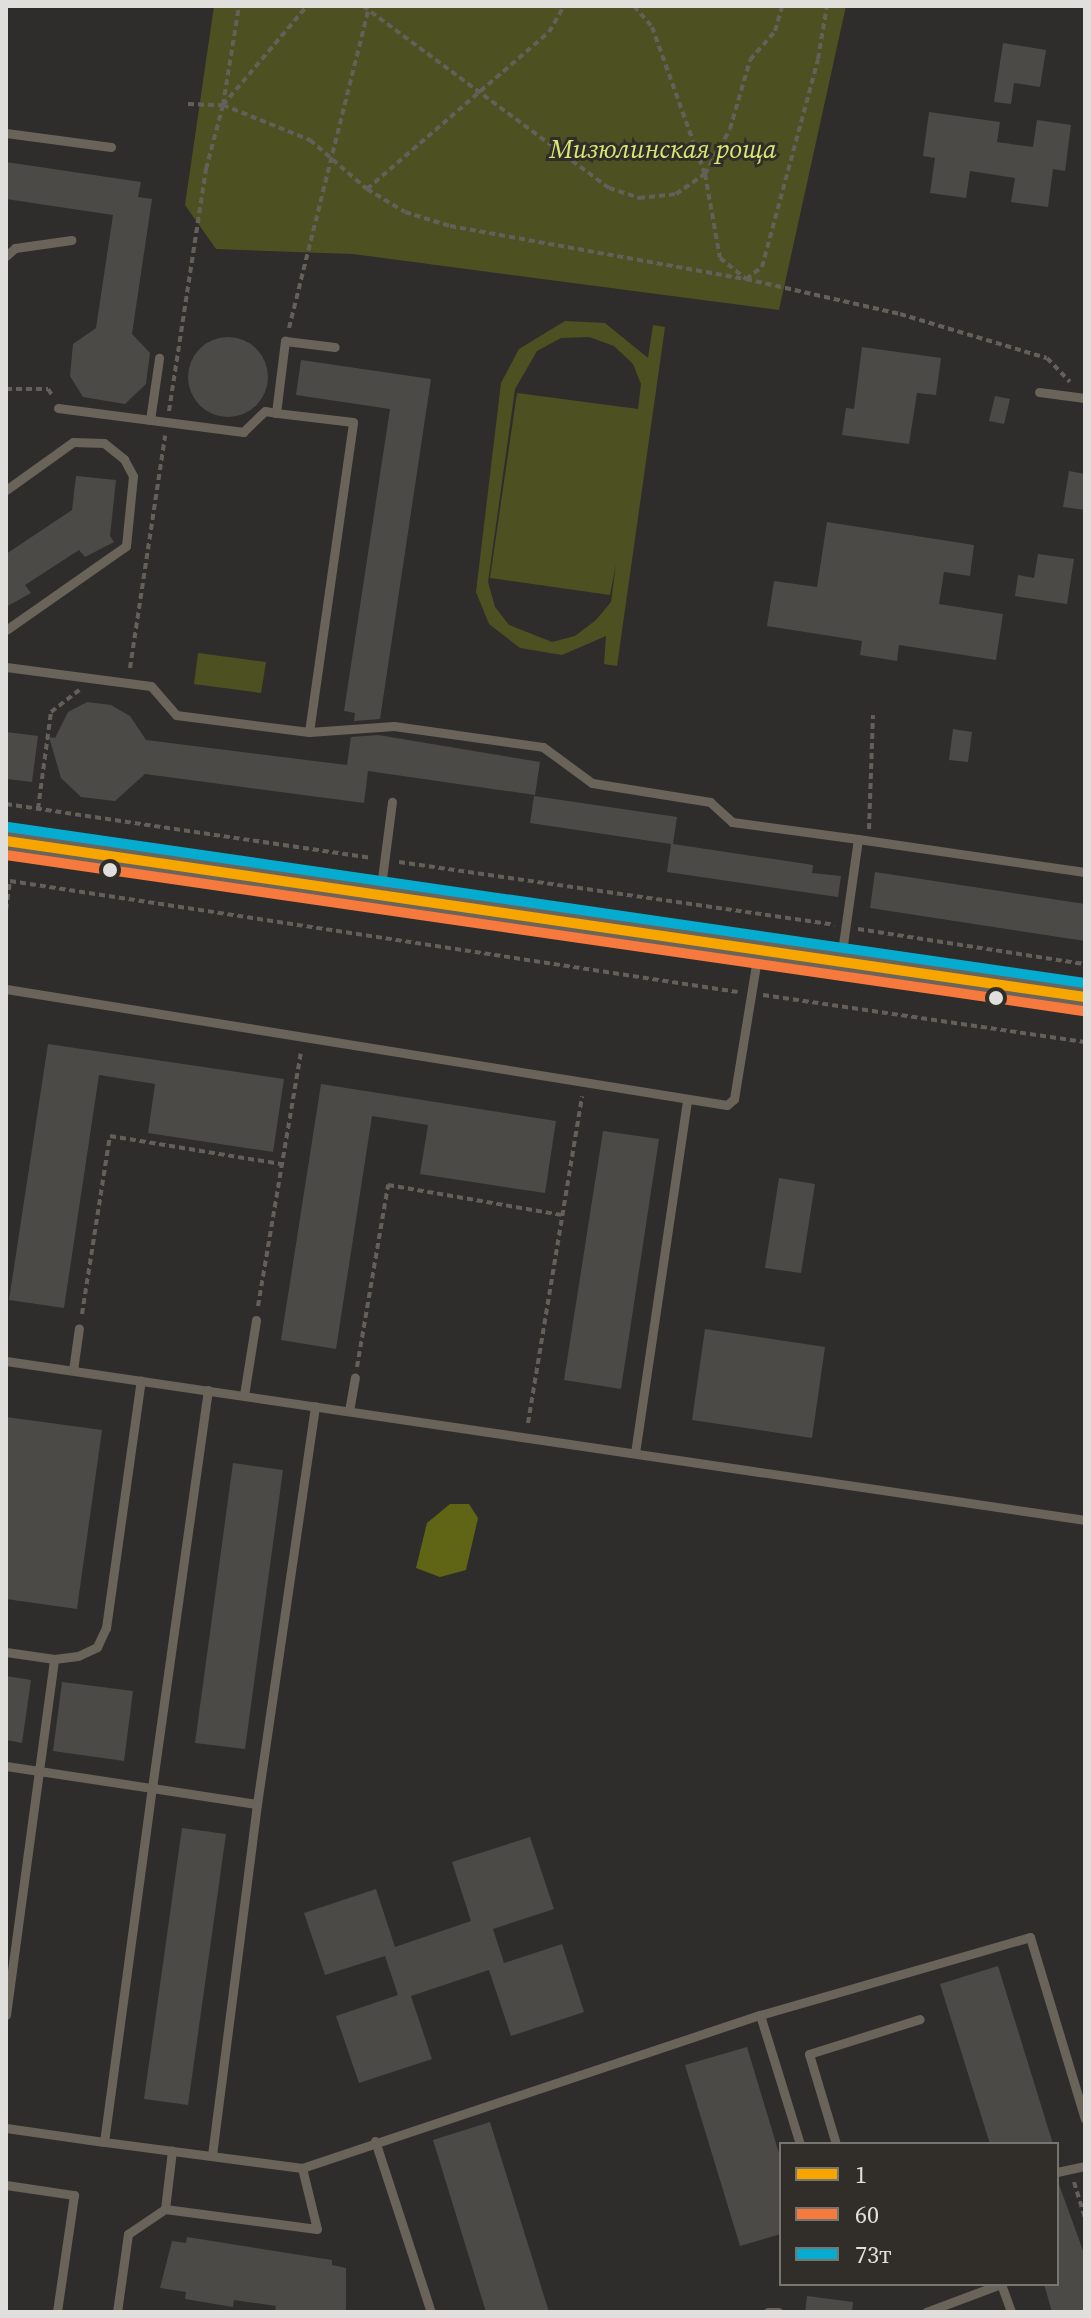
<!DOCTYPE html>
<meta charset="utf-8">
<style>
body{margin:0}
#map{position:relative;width:1091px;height:2318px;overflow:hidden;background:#2f2d2b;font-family:"Source Serif 4",serif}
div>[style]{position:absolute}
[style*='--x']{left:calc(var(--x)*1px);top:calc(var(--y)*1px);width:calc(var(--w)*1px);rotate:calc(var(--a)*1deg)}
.green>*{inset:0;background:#4d5121}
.forest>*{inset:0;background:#5f6515}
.building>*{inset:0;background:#4b4a47}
.round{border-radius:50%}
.path>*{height:4px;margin-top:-2px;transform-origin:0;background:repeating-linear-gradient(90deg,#645f59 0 6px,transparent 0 10px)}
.lane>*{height:9px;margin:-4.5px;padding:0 4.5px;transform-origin:4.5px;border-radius:4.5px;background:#69635a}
.secondary>*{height:26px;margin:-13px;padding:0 13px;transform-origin:13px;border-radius:13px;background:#6b645b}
.bus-1>*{height:10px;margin:-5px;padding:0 5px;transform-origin:5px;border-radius:5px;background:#f7a600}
.bus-2>*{height:10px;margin:-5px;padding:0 5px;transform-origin:5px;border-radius:5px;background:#f6793e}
.bus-3>*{height:10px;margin:-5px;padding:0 5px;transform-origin:5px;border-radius:5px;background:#06acd0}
.dots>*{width:22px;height:22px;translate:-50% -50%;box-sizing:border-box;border:4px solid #312e29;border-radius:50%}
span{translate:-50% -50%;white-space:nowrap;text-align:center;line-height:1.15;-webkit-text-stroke:6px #312e29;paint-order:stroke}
.park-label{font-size:26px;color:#dae673;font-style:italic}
.frame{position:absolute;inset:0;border:8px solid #e0dfdb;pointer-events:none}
.legend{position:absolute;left:779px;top:2142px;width:280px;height:144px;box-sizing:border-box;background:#312e29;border:2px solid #777570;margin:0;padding:10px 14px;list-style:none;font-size:24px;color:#e0dfdb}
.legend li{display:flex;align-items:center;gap:16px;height:40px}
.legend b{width:40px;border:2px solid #777570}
</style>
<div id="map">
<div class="green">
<div style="clip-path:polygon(214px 6px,846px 6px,779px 310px,353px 254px,216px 249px,185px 205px)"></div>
<div style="clip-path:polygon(evenodd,565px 321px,605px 323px,648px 358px,653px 325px,665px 327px,617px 666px,604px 664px,606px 636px,562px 655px,520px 648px,489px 624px,476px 592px,501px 383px,519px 349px,565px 321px,589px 337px,614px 346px,633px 364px,641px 384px,638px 409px,517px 393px,490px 578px,610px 595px,616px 564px,611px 602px,596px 620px,575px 636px,552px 642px,509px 625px,495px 607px,488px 582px,515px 389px,537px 351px,561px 338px,589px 337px)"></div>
<div style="clip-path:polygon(198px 653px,266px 662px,261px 693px,194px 684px)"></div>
</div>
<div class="forest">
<div style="clip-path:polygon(450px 1504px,469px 1504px,478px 1518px,466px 1570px,440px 1577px,416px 1568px,427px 1523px)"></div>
</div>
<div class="building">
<div style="clip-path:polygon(1003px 43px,1046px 50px,1040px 87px,1014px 83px,1011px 104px,994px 102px)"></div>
<div style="clip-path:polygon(929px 112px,1000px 122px,997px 142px,1033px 147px,1037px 120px,1071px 125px,1065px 171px,1053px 169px,1048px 207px,1011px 202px,1015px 178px,970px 171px,966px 198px,930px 193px,935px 158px,923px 156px)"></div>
<div style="clip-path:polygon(6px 162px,141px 182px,138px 197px,152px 199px,132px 334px,150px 353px,146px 384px,125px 404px,83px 397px,70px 376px,73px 344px,96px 328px,113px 215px,6px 199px)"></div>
<div class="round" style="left:188px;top:337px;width:80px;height:80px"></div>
<div style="clip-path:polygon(862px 347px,941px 358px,936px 395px,917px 393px,909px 444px,842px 435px,846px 408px,854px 409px)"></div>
<div style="clip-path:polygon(301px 360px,431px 379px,380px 719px,354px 721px,355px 713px,344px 711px,390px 409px,296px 395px)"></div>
<div style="clip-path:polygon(995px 396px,1010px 399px,1004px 424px,989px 421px)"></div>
<div style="clip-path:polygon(1069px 471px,1085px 474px,1085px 510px,1063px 507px)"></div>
<div style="clip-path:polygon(76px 476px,116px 480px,110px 536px,114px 542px,85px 557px,79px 550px,25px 585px,31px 593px,6px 607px,6px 554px,72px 510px)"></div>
<div style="clip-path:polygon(827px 522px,974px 545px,970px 576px,944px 572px,939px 604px,1003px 614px,996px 660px,899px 645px,897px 661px,860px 655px,862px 641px,767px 626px,774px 581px,817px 587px)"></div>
<div style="clip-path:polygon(1038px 554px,1074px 559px,1067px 604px,1015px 596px,1018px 575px,1034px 578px)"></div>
<div style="clip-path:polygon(87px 702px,111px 705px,130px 716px,146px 740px,347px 765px,351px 737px,378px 735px,540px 762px,535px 795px,368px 771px,364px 803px,145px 774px,115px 801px,81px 797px,61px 778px,49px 737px,55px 738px,68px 712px)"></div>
<div style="clip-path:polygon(953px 729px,972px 732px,968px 762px,949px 760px)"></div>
<div style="clip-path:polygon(6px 732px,38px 736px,32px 782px,6px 779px)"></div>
<div style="clip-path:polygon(534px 796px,677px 817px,673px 844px,813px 865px,812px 873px,841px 876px,838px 897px,667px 872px,671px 844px,530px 823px)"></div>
<div style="clip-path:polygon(875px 872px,1085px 904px,1085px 941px,870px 908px)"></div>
<div style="clip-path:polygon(48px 1044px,284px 1079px,273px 1152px,148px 1133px,155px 1084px,99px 1075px,64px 1308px,9px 1300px)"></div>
<div style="clip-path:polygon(321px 1084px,556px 1121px,545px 1193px,420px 1174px,428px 1125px,372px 1116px,336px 1349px,281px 1340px)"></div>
<div style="clip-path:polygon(603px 1131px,659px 1139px,621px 1389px,564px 1380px)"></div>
<div style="clip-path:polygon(779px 1178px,815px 1184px,801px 1273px,765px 1268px)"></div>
<div style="clip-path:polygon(705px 1329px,825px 1347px,812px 1438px,692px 1420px)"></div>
<div style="clip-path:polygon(6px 1417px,102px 1430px,77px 1609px,6px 1599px)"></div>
<div style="clip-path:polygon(233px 1463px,283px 1470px,245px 1749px,195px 1743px)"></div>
<div style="clip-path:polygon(6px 1676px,31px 1680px,22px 1743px,6px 1740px)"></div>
<div style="clip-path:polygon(62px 1682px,133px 1691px,124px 1761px,53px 1751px)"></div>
<div style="clip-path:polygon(182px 1828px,226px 1834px,188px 2105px,144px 2099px)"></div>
<div style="clip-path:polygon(530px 1837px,554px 1909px,493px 1929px,504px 1963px,562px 1944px,584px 2012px,511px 2036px,489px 1970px,411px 1996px,432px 2059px,359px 2083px,336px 2016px,398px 1995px,385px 1956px,325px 1975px,304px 1913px,376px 1889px,395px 1947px,471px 1921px,452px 1862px)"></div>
<div style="clip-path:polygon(998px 1966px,1053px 2144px,990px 2144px,940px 1984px)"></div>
<div style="clip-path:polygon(747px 2047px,781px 2160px,781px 2234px,740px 2246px,685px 2065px)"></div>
<div style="clip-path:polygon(490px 2122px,549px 2312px,486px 2312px,433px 2140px)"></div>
<div style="clip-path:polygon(1057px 2179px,1085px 2256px,1085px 2312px,1052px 2312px,1044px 2284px,1057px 2284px)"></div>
<div style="clip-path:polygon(187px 2237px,332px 2260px,332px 2265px,346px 2268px,346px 2312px,275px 2312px,276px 2306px,234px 2300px,233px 2307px,185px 2299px,186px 2292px,160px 2288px,172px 2241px,186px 2243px)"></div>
<div style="clip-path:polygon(807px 2296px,853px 2302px,852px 2312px,805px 2312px)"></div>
</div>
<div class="path">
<div style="--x:363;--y:6;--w:306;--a:36.5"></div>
<div style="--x:609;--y:188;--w:32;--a:18"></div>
<div style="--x:639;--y:198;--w:37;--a:-6"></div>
<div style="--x:676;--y:194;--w:35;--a:-35"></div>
<div style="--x:705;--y:174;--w:51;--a:-60.9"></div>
<div style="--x:730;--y:129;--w:72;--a:-73.8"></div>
<div style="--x:750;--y:60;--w:38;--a:-49"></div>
<div style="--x:775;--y:31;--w:26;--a:-74"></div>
<div style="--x:634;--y:6;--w:28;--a:49"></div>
<div style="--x:652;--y:27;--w:156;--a:70.2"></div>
<div style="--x:705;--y:174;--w:85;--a:79.9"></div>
<div style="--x:720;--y:258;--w:33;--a:39"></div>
<div style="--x:746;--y:279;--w:20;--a:-37"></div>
<div style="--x:762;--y:267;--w:215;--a:-74.9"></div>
<div style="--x:818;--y:59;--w:54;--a:-80.4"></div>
<div style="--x:188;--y:104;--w:35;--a:2"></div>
<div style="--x:223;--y:105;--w:130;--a:-49.7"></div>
<div style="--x:223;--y:105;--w:94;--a:21.9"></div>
<div style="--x:310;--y:140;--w:75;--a:40.7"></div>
<div style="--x:367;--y:189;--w:44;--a:31.2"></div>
<div style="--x:405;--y:212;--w:47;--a:17.3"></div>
<div style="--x:450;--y:226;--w:301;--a:10.2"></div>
<div style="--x:746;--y:279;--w:158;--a:12.8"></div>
<div style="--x:900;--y:314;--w:153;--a:16.7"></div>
<div style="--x:1047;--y:358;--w:33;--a:46"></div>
<div style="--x:367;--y:189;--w:240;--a:-40.8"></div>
<div style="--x:549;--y:32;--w:30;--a:-60"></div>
<div style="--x:289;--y:328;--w:332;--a:-76"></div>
<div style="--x:6;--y:389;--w:42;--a:0"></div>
<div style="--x:48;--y:389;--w:7;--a:56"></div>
<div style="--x:169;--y:411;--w:245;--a:-81.3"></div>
<div style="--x:206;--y:169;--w:66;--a:-75.1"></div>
<div style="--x:223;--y:105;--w:100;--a:-80.8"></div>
<div style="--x:130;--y:668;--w:235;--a:-81.4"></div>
<div style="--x:6;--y:804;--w:368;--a:8.4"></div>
<div style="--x:38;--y:809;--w:98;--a:-82.4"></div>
<div style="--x:51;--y:712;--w:36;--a:-38"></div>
<div style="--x:869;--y:829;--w:114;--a:-88"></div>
<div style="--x:399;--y:862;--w:440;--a:8.2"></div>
<div style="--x:6;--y:910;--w:29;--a:-82"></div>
<div style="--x:10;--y:881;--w:736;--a:8.67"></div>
<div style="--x:858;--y:929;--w:230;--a:8.8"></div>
<div style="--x:763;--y:995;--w:325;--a:8.3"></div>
<div style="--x:258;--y:1306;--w:259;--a:-80.4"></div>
<div style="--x:82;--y:1314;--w:180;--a:-81.1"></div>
<div style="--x:110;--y:1136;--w:173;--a:9.3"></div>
<div style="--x:357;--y:1367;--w:185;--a:-80.3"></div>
<div style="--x:388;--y:1185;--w:177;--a:9.8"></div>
<div style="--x:528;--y:1423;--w:331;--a:-80.6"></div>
<div style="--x:1074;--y:2182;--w:38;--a:73"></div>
</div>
<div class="lane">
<div style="--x:6;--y:133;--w:106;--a:7.6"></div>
<div style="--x:6;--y:256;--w:12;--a:-42"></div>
<div style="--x:15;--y:248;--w:57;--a:-8.1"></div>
<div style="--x:1039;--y:392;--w:46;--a:7.4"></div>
<div style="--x:58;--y:408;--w:187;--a:7.4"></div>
<div style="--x:243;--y:432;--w:30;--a:-44"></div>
<div style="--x:265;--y:411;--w:11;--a:10"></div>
<div style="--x:150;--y:420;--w:63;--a:-81.7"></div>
<div style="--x:6;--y:490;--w:82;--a:-35.6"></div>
<div style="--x:73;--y:442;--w:31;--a:2"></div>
<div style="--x:104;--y:443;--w:26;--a:39"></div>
<div style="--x:124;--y:459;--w:19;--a:62"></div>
<div style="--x:133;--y:476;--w:70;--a:95.7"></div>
<div style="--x:126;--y:546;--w:146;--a:145"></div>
<div style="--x:6;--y:667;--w:146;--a:7.5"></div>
<div style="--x:151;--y:686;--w:38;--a:49"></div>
<div style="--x:176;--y:715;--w:134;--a:7.3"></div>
<div style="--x:309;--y:732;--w:85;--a:-4"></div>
<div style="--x:394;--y:726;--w:150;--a:8"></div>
<div style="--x:543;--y:747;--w:61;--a:36.3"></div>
<div style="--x:592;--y:783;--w:120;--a:9.1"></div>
<div style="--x:710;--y:802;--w:30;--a:42"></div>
<div style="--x:732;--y:822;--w:127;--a:7.7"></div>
<div style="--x:858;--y:839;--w:120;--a:98.1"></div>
<div style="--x:309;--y:732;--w:313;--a:-81.9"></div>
<div style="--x:353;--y:422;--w:78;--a:-173.3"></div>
<div style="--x:276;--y:413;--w:73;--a:-82.9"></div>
<div style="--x:285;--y:341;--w:50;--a:6.8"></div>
<div style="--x:858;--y:839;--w:229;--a:8.3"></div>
<div style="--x:380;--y:894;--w:93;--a:-82.6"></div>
<div style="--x:6;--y:989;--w:730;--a:9.14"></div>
<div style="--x:727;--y:1105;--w:9;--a:-41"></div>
<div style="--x:734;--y:1099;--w:149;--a:-80.7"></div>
<div style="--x:6;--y:1361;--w:1091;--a:8.38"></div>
<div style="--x:73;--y:1370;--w:42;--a:-81.9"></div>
<div style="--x:244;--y:1395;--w:76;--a:-80.9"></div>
<div style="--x:349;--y:1411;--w:34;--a:-80"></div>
<div style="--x:635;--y:1453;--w:358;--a:-81.6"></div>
<div style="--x:6;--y:1652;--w:49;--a:8.3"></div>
<div style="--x:54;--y:1659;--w:24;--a:-7"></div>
<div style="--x:78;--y:1656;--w:21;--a:-25"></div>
<div style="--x:97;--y:1647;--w:21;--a:-65"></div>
<div style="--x:106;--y:1628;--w:250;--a:-82"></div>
<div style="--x:6;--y:1766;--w:148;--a:8.6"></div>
<div style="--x:152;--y:1788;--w:402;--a:-82"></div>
<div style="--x:257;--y:1804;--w:402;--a:-81.7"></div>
<div style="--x:6;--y:2015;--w:359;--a:-82.3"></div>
<div style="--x:760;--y:2015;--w:135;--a:72.8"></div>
<div style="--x:6;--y:2128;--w:99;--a:8.1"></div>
<div style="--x:375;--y:2141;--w:180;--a:71.9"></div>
<div style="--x:836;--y:2144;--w:94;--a:-106.7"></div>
<div style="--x:809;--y:2054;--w:116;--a:-17.5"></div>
<div style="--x:302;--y:2168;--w:483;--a:-18.5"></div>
<div style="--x:760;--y:2015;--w:281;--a:-16.1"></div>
<div style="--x:1030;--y:1937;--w:190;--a:73.2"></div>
<div style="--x:1057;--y:2172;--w:29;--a:-12"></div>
<div style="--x:6;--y:2185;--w:69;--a:8.4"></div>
<div style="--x:74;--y:2195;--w:118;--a:98.3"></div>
<div style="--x:165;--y:2209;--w:59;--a:-83.2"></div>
<div style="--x:1001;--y:2284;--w:30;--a:70"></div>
<div style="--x:117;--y:2312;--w:79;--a:-82"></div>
<div style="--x:128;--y:2234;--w:45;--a:-34"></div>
<div style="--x:165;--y:2209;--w:153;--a:7.5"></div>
<div style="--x:317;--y:2229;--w:63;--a:-103.8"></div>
<div style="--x:302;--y:2168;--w:200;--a:-172.5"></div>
<div style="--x:104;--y:2142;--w:357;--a:-82.3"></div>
<div style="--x:152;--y:1788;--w:106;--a:8.7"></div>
<div style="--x:257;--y:1804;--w:354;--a:97.3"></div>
<div style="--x:768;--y:2312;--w:10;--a:0"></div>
<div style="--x:926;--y:2312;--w:80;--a:-20.5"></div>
</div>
<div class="secondary">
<div style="--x:6;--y:841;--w:1090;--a:8.23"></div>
</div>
<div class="bus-1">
<div style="--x:6;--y:841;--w:1090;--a:8.23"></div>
</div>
<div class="bus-2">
<div style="--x:6;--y:855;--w:1088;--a:8.24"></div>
</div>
<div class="bus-3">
<div style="--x:8;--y:827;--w:1088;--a:8.24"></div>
</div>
<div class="dots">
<div style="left:110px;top:870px;background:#e0dfdb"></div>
<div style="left:996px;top:998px;background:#e0dfdb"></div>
</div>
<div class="park-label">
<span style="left:663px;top:150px">Мизюлинская роща</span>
</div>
<div class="frame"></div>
<ul class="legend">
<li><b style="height:10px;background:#f7a600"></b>1</li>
<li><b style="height:10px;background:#f6793e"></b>60</li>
<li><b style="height:10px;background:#06acd0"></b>73т</li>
</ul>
</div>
